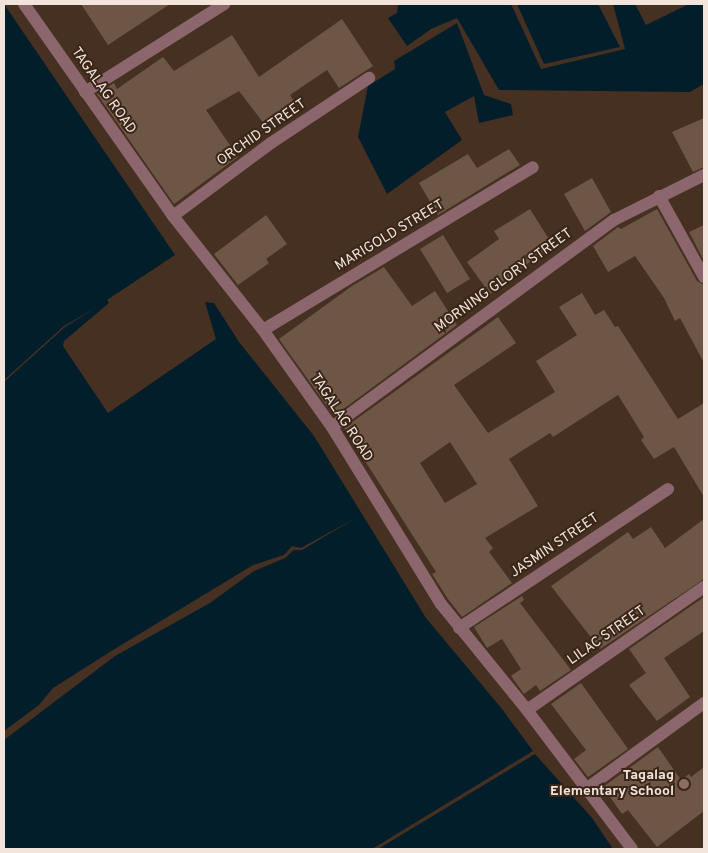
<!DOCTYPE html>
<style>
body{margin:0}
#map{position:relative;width:708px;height:853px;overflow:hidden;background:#453021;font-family:Overpass,sans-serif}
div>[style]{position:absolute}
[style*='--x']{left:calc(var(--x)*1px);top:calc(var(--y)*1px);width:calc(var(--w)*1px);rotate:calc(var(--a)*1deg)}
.water>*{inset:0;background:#031e2b}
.building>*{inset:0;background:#6d5646}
.street>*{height:12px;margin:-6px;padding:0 6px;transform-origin:6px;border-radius:6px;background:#8b676d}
.dots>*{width:14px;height:14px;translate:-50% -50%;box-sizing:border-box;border:2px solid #3a2618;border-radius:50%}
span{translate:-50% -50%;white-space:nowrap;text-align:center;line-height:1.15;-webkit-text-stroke:4px #3a2618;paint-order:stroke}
.street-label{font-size:14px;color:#f2e4db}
.poi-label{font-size:14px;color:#f2e4db;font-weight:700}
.right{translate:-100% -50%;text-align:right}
.frame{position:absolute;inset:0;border:5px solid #f2e4db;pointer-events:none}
</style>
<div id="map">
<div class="water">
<div style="clip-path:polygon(4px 4px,175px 255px,107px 300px,109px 303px,64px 341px,63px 346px,108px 413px,216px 339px,205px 302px,214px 303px,239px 342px,314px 436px,426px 618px,502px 709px,533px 751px,372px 849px,4px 849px,4px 740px,115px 656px,210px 603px,254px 571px,285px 558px,294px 550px,302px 550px,357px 517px,301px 548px,292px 546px,284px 555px,253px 565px,113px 650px,53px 688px,39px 705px,4px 731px,4px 382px,65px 327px,97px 307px,64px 326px,4px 380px)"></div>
<div style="clip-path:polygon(398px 4px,511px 4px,541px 69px,625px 49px,613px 4px,635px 4px,646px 25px,689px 4px,704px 4px,704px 84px,690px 92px,499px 90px,457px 18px,431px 29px,407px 46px,388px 18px,397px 13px)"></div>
<div style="clip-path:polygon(517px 4px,598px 4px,620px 47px,544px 64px)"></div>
<div style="clip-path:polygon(457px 23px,484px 95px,511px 104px,513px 115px,479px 123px,474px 96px,445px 112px,462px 140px,387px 194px,358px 137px,368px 86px,395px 69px,394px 61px)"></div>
<div style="clip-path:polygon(535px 754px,592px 818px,613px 849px,378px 849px)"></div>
</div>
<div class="building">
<div style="clip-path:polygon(81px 4px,170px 4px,108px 45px)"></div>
<div style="clip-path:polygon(342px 19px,373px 66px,339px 88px,327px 70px,290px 95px,295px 103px,265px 125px,239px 91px,206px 110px,238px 157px,174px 204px,97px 94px,114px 83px,117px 89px,163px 57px,174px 71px,232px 35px,259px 77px)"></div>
<div style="clip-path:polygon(704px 118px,704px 167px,693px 172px,672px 132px)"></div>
<div style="clip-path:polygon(509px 149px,520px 165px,438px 215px,419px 183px,468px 154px,477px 168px)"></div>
<div style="clip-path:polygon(592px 178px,611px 212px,585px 231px,564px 194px)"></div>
<div style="clip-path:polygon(530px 209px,554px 247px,516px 271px,518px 274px,490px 294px,467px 262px,499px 239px,494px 231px)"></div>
<div style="clip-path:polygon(657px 209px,697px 281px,704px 285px,704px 363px,680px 318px,675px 321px,664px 298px,635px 256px,608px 272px,593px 246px,618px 227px,621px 229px)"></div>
<div style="clip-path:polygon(266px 215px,287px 244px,266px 259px,269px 263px,238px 285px,214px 254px)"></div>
<div style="clip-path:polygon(704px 225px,704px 261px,689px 232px)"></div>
<div style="clip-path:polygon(443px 235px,470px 279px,447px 293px,420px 249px)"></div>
<div style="clip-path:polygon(384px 267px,412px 306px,435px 291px,457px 325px,334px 416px,279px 339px,352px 286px)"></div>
<div style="clip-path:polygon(evenodd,582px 293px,595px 315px,604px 310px,615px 327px,618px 326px,678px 419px,704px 403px,704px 497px,674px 447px,654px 459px,641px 440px,644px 437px,618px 395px,553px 437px,550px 433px,509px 459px,538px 506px,485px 538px,493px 548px,489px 552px,512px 583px,462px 617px,448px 599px,432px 574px,436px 572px,344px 428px,498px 317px,516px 343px,454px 385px,488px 433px,555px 392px,536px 361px,577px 335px,559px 307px,582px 293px,450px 442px,477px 484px,445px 503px,420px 463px,450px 442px)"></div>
<div style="clip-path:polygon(704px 519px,704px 579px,600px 649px,551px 586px,628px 532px,633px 539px,651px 527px,665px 548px)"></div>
<div style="clip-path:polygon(522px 596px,524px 600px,520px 603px,571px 670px,540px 691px,536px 685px,524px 694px,511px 676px,521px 669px,502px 639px,487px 648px,474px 627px)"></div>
<div style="clip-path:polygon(704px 597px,704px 631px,664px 658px,690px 697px,657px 721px,629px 685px,646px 673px,629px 649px)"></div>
<div style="clip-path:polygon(581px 683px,628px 749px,588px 777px,574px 759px,586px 750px,551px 704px)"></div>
<div style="clip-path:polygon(658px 747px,681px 780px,689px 774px,691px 777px,704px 767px,704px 811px,657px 847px,628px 810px,622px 814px,603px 787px)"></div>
</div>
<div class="street">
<div style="--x:24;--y:4;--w:259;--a:54.9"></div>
<div style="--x:173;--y:216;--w:145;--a:51.7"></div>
<div style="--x:263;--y:330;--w:119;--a:54.6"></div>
<div style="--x:332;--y:427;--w:208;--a:58.4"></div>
<div style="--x:441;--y:604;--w:136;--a:50.9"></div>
<div style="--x:527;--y:710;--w:174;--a:52.9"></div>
<div style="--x:85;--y:92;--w:165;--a:-32.3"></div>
<div style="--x:659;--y:196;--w:93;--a:60.9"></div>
<div style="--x:173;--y:216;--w:122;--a:-36.7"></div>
<div style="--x:271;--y:143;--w:118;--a:-33.6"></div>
<div style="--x:263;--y:330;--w:315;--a:-31.1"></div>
<div style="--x:332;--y:427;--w:350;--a:-36.3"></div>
<div style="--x:614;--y:220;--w:101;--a:-26.6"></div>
<div style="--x:459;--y:628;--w:251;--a:-33.6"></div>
<div style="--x:527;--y:710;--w:216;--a:-34.8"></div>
<div style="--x:586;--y:789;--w:146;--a:-36.1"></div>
</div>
<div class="dots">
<div style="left:684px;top:784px;background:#8d6e63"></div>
</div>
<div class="street-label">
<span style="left:103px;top:91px;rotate:55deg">TAGALAG ROAD</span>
<span style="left:262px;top:133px;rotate:-35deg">ORCHID STREET</span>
<span style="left:390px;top:236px;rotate:-31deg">MARIGOLD STREET</span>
<span style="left:504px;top:281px;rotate:-36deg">MORNING GLORY STREET</span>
<span style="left:341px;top:418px;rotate:57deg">TAGALAG ROAD</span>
<span style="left:555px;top:546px;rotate:-34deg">JASMIN STREET</span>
<span style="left:607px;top:636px;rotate:-35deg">LILAC STREET</span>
</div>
<div class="poi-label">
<span class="right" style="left:674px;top:784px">Tagalag<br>Elementary School</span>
</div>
<div class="frame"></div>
</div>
